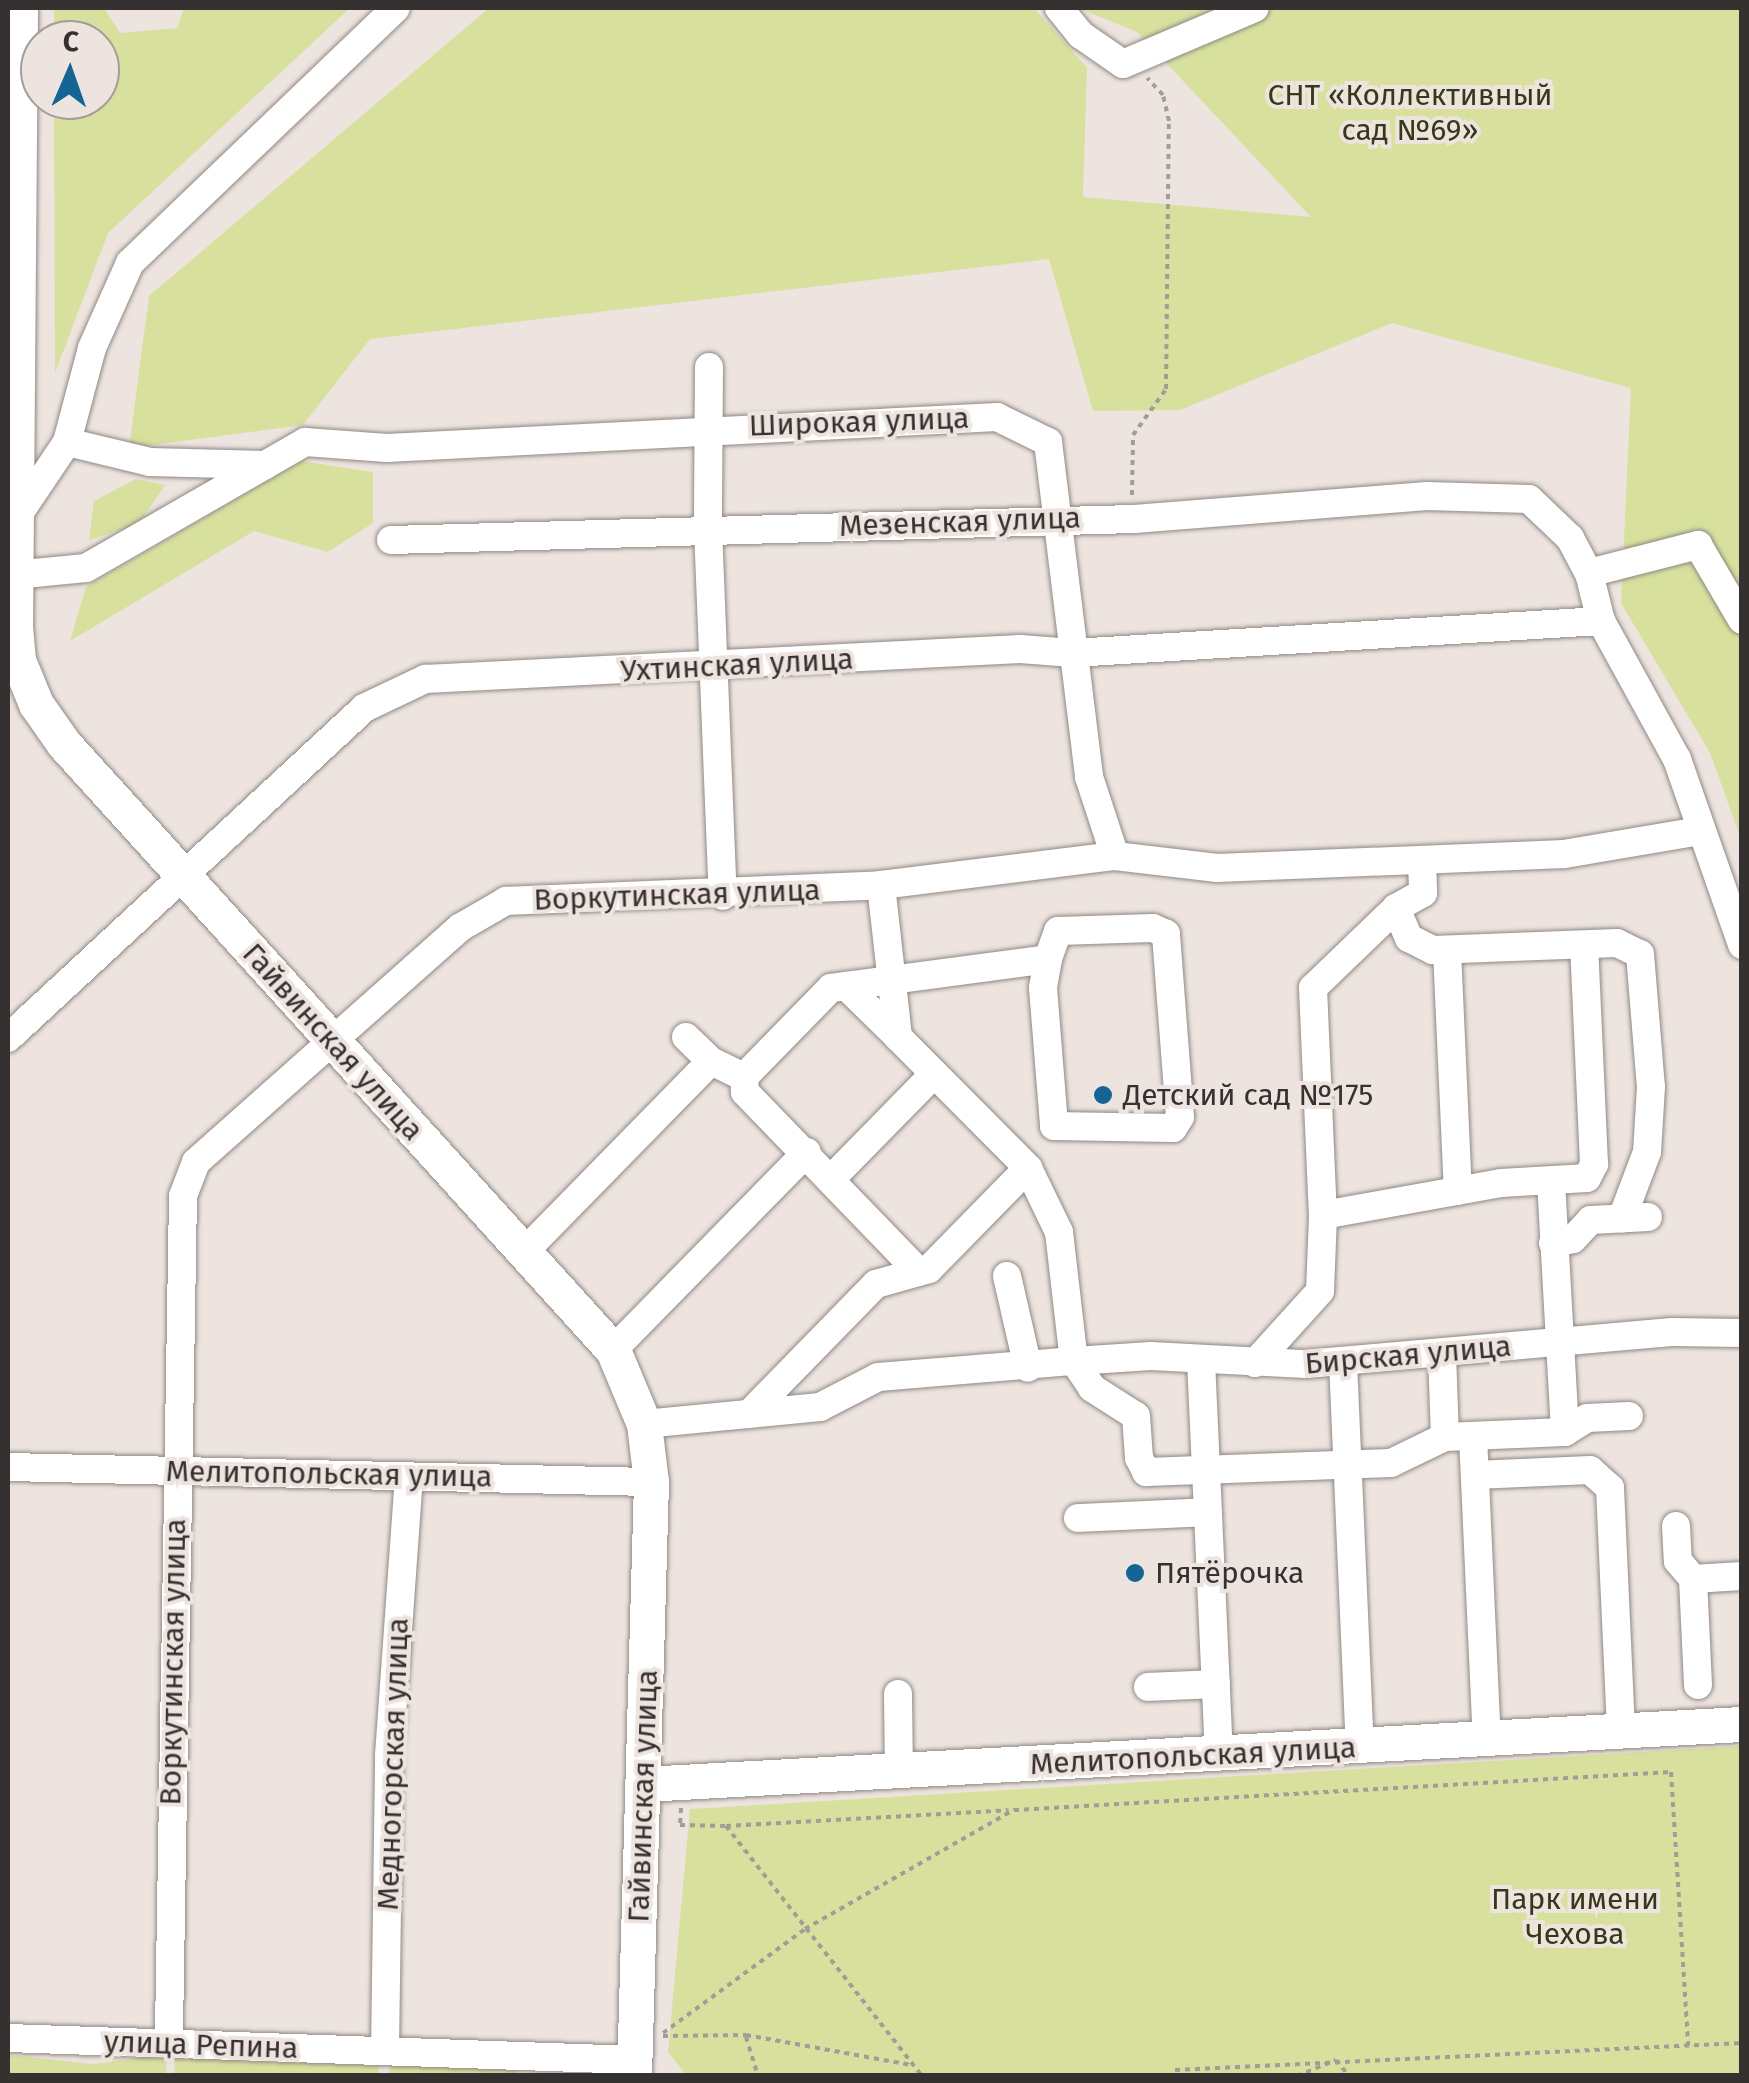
<!DOCTYPE html>
<meta charset="utf-8">
<style>
body{margin:0}
#map{position:relative;width:1749px;height:2083px;overflow:hidden;background:#ede4df;font-family:"Fira Sans",sans-serif}
div>[style]{position:absolute}
[style*='--x']{left:calc(var(--x)*1px);top:calc(var(--y)*1px);width:calc(var(--w)*1px);rotate:calc(var(--a)*1deg)}
.green>*{inset:0;background:#d7e19d}
.path>*{height:4px;margin-top:-2px;transform-origin:0;background:repeating-linear-gradient(90deg,#a39c98 0 5px,transparent 0 10px)}
.roads{filter:drop-shadow(0 0 2px #908883) drop-shadow(0 0 2px #908883)}
.minor>*{height:28px;margin:-14px;padding:0 14px;transform-origin:14px;border-radius:14px;background:#fff}
.major>*{height:35px;margin:-17.5px;padding:0 17.5px;transform-origin:17.5px;border-radius:17.5px;background:#fff}
.dots>*{width:28px;height:28px;translate:-50% -50%;box-sizing:border-box;border:5px solid #ede4df;border-radius:50%}
span{translate:-50% -50%;white-space:nowrap;text-align:center;line-height:1.15;-webkit-text-stroke:8px #ede4df;paint-order:stroke}
.park-label{font-size:30px;color:#353917}
.street-label{font-size:30px;color:#353130}
.poi-label{font-size:30px;color:#353130}
.left{translate:0 -50%;text-align:left}
.frame{position:absolute;inset:0;border:10px solid #353130;pointer-events:none}
.north{position:absolute;left:20px;top:20px;width:100px;height:100px;box-sizing:border-box;background:#ede4df;border:2px solid #a39c99;border-radius:50%;rotate:2deg;font-size:28px;font-weight:700;line-height:40px;text-align:center;color:#353130}
.north::after{content:'';display:block;margin:auto;width:35px;height:45px;background:#146496;clip-path:polygon(50% 0,100% 100%,50% 72%,0 100%)}
</style>
<div id="map">
<div class="green">
<div style="clip-path:polygon(54px 8px,104px 8px,120px 33px,177px 28px,184px 8px,350px 8px,108px 233px,55px 373px,54px 100px,100px 100px,100px 40px,54px 40px)"></div>
<div style="clip-path:polygon(489px 8px,1034px 8px,1087px 68px,1083px 197px,1311px 217px,1137px 32px,1078px 8px,1741px 8px,1741px 839px,1710px 753px,1621px 603px,1631px 388px,1392px 323px,1180px 410px,1093px 411px,1049px 259px,370px 339px,303px 425px,129px 448px,149px 296px)"></div>
<div style="clip-path:polygon(302px 461px,373px 472px,373px 523px,328px 552px,254px 531px,70px 641px,86px 587px)"></div>
<div style="clip-path:polygon(136px 479px,165px 485px,139px 524px,89px 540px,94px 501px)"></div>
<div style="clip-path:polygon(1741px 1746px,1741px 2075px,687px 2076px,668px 2052px,690px 1809px)"></div>
<div style="clip-path:polygon(167px 2054px,166px 2075px,8px 2075px,8px 2055px,93px 2064px)"></div>
<div style="clip-path:polygon(175px 2056px,379px 2062px,378px 2075px,174px 2076px)"></div>
<div style="clip-path:polygon(390px 2064px,521px 2068px,512px 2075px,389px 2076px)"></div>
</div>
<div class="path">
<div style="--x:1132;--y:495;--w:60;--a:-89"></div>
<div style="--x:1133;--y:435;--w:57;--a:-54.3"></div>
<div style="--x:1166;--y:389;--w:268;--a:-89.4"></div>
<div style="--x:1169;--y:121;--w:27;--a:-103"></div>
<div style="--x:1163;--y:95;--w:23;--a:-133"></div>
<div style="--x:681;--y:1808;--w:17;--a:93"></div>
<div style="--x:680;--y:1825;--w:46;--a:1.2"></div>
<div style="--x:726;--y:1826;--w:318;--a:51.9"></div>
<div style="--x:726;--y:1826;--w:283;--a:-3.2"></div>
<div style="--x:663;--y:2033;--w:176;--a:-36.2"></div>
<div style="--x:805;--y:1929;--w:241;--a:-29.7"></div>
<div style="--x:1014;--y:1810;--w:658;--a:-3.31"></div>
<div style="--x:1671;--y:1772;--w:274;--a:86.4"></div>
<div style="--x:663;--y:2036;--w:83;--a:-0.7"></div>
<div style="--x:746;--y:2035;--w:168;--a:10.3"></div>
<div style="--x:746;--y:2037;--w:41;--a:72.9"></div>
<div style="--x:1175;--y:2070;--w:568;--a:-2.73"></div>
<div style="--x:1297;--y:2076;--w:42;--a:-22.3"></div>
<div style="--x:1336;--y:2060;--w:21;--a:51"></div>
</div>
<div class="roads">
<div class="minor">
<div style="--x:1059;--y:8;--w:35;--a:51"></div>
<div style="--x:1081;--y:35;--w:51;--a:34.6"></div>
<div style="--x:1123;--y:64;--w:143;--a:-23"></div>
<div style="--x:709;--y:367;--w:162;--a:90.4"></div>
<div style="--x:708;--y:529;--w:367;--a:87.7"></div>
<div style="--x:67;--y:442;--w:85;--a:13.5"></div>
<div style="--x:150;--y:462;--w:115;--a:1.5"></div>
<div style="--x:14;--y:521;--w:95;--a:-56.1"></div>
<div style="--x:67;--y:442;--w:97;--a:-75.1"></div>
<div style="--x:92;--y:348;--w:93;--a:-65.9"></div>
<div style="--x:130;--y:263;--w:368;--a:-43.8"></div>
<div style="--x:391;--y:540;--w:743;--a:-1.62"></div>
<div style="--x:1134;--y:519;--w:294;--a:-4.5"></div>
<div style="--x:1427;--y:496;--w:102;--a:1.7"></div>
<div style="--x:1529;--y:499;--w:57;--a:43.6"></div>
<div style="--x:1570;--y:538;--w:40;--a:62"></div>
<div style="--x:1589;--y:573;--w:49;--a:76"></div>
<div style="--x:1601;--y:621;--w:158;--a:61.2"></div>
<div style="--x:1677;--y:759;--w:197;--a:70.7"></div>
<div style="--x:1589;--y:573;--w:113;--a:-14.4"></div>
<div style="--x:1698;--y:545;--w:87;--a:59.6"></div>
<div style="--x:14;--y:575;--w:72;--a:-5.6"></div>
<div style="--x:86;--y:568;--w:253;--a:-29.9"></div>
<div style="--x:305;--y:442;--w:82;--a:4.2"></div>
<div style="--x:387;--y:448;--w:611;--a:-2.91"></div>
<div style="--x:997;--y:417;--w:57;--a:26.1"></div>
<div style="--x:1048;--y:442;--w:337;--a:83"></div>
<div style="--x:1089;--y:777;--w:83;--a:71.8"></div>
<div style="--x:1422;--y:860;--w:33;--a:88"></div>
<div style="--x:1423;--y:893;--w:31;--a:151"></div>
<div style="--x:1396;--y:908;--w:115;--a:136.1"></div>
<div style="--x:1313;--y:988;--w:227;--a:87.5"></div>
<div style="--x:1323;--y:1215;--w:181;--a:-10.2"></div>
<div style="--x:1501;--y:1183;--w:86;--a:-3.3"></div>
<div style="--x:1587;--y:1178;--w:16;--a:-63"></div>
<div style="--x:1594;--y:1164;--w:219;--a:-92.6"></div>
<div style="--x:881;--y:885;--w:153;--a:83.6"></div>
<div style="--x:898;--y:1037;--w:185;--a:45.2"></div>
<div style="--x:1028;--y:1168;--w:71;--a:64.2"></div>
<div style="--x:1059;--y:1232;--w:130;--a:83.4"></div>
<div style="--x:1074;--y:1361;--w:77;--a:-3.7"></div>
<div style="--x:1151;--y:1356;--w:155;--a:3"></div>
<div style="--x:1306;--y:1364;--w:367;--a:-5"></div>
<div style="--x:1672;--y:1332;--w:70;--a:0.8"></div>
<div style="--x:1396;--y:908;--w:33;--a:67"></div>
<div style="--x:1409;--y:938;--w:27;--a:27"></div>
<div style="--x:1433;--y:950;--w:184;--a:-2.2"></div>
<div style="--x:1617;--y:943;--w:25;--a:26"></div>
<div style="--x:1640;--y:954;--w:133;--a:85.3"></div>
<div style="--x:1651;--y:1087;--w:65;--a:93.5"></div>
<div style="--x:1647;--y:1152;--w:71;--a:110.7"></div>
<div style="--x:1447;--y:951;--w:240;--a:87.4"></div>
<div style="--x:846;--y:986;--w:73;--a:44.4"></div>
<div style="--x:686;--y:1037;--w:35;--a:44"></div>
<div style="--x:8;--y:1038;--w:485;--a:-42.8"></div>
<div style="--x:364;--y:708;--w:68;--a:-25.4"></div>
<div style="--x:425;--y:679;--w:596;--a:-2.89"></div>
<div style="--x:1020;--y:649;--w:53;--a:4.3"></div>
<div style="--x:1073;--y:653;--w:529;--a:-3.47"></div>
<div style="--x:744;--y:1077;--w:15;--a:86"></div>
<div style="--x:745;--y:1092;--w:250;--a:46"></div>
<div style="--x:833;--y:1177;--w:144;--a:-45.6"></div>
<div style="--x:1551;--y:1181;--w:251;--a:86.8"></div>
<div style="--x:1553;--y:1243;--w:20;--a:-11"></div>
<div style="--x:1573;--y:1239;--w:26;--a:-47"></div>
<div style="--x:1591;--y:1220;--w:57;--a:-3"></div>
<div style="--x:524;--y:1252;--w:267;--a:-45.6"></div>
<div style="--x:711;--y:1061;--w:37;--a:26"></div>
<div style="--x:744;--y:1077;--w:124;--a:-45.7"></div>
<div style="--x:831;--y:988;--w:219;--a:-7.6"></div>
<div style="--x:1048;--y:959;--w:29;--a:100"></div>
<div style="--x:1043;--y:988;--w:138;--a:85.4"></div>
<div style="--x:1054;--y:1126;--w:119;--a:1"></div>
<div style="--x:1173;--y:1128;--w:13;--a:-58"></div>
<div style="--x:1180;--y:1117;--w:184;--a:-94.4"></div>
<div style="--x:1166;--y:934;--w:14;--a:-155"></div>
<div style="--x:1153;--y:928;--w:95;--a:178.2"></div>
<div style="--x:1058;--y:931;--w:30;--a:110"></div>
<div style="--x:1007;--y:1276;--w:94;--a:77.1"></div>
<div style="--x:613;--y:1350;--w:277;--a:-45.6"></div>
<div style="--x:1442;--y:1353;--w:84;--a:88"></div>
<div style="--x:1445;--y:1437;--w:120;--a:-2.4"></div>
<div style="--x:1565;--y:1432;--w:26;--a:-32"></div>
<div style="--x:1587;--y:1418;--w:42;--a:-2.7"></div>
<div style="--x:1201;--y:1360;--w:394;--a:87.4"></div>
<div style="--x:1343;--y:1362;--w:384;--a:87.5"></div>
<div style="--x:1255;--y:1363;--w:97;--a:-47.9"></div>
<div style="--x:1320;--y:1291;--w:76;--a:-87.7"></div>
<div style="--x:749;--y:1414;--w:182;--a:-45.7"></div>
<div style="--x:876;--y:1284;--w:55;--a:-15.8"></div>
<div style="--x:929;--y:1269;--w:141;--a:-45.6"></div>
<div style="--x:644;--y:1424;--w:177;--a:-5.5"></div>
<div style="--x:820;--y:1407;--w:65;--a:-27.3"></div>
<div style="--x:878;--y:1377;--w:197;--a:-4.7"></div>
<div style="--x:1074;--y:1361;--w:32;--a:56"></div>
<div style="--x:1092;--y:1388;--w:52;--a:32.5"></div>
<div style="--x:1136;--y:1416;--w:42;--a:85.9"></div>
<div style="--x:1139;--y:1458;--w:16;--a:63"></div>
<div style="--x:1146;--y:1472;--w:245;--a:-2.1"></div>
<div style="--x:1391;--y:1463;--w:60;--a:-25.7"></div>
<div style="--x:1473;--y:1436;--w:303;--a:87.4"></div>
<div style="--x:8;--y:1467;--w:643;--a:1.34"></div>
<div style="--x:1475;--y:1475;--w:115;--a:-2.5"></div>
<div style="--x:1590;--y:1470;--w:27;--a:42"></div>
<div style="--x:1610;--y:1488;--w:243;--a:87.4"></div>
<div style="--x:1078;--y:1518;--w:130;--a:-2.6"></div>
<div style="--x:1676;--y:1526;--w:35;--a:87"></div>
<div style="--x:1678;--y:1561;--w:23;--a:50"></div>
<div style="--x:1698;--y:1685;--w:106;--a:-92.7"></div>
<div style="--x:1693;--y:1579;--w:49;--a:-3.5"></div>
<div style="--x:1148;--y:1687;--w:68;--a:-2.5"></div>
<div style="--x:898;--y:1694;--w:79;--a:89.3"></div>
<div style="--x:169;--y:2031;--w:835;--a:-89.04"></div>
<div style="--x:183;--y:1196;--w:36;--a:-69"></div>
<div style="--x:196;--y:1162;--w:354;--a:-41.6"></div>
<div style="--x:461;--y:927;--w:52;--a:-30"></div>
<div style="--x:506;--y:901;--w:375;--a:-2.4"></div>
<div style="--x:881;--y:885;--w:236;--a:-7.1"></div>
<div style="--x:1115;--y:856;--w:103;--a:6.7"></div>
<div style="--x:1217;--y:868;--w:347;--a:-2.3"></div>
<div style="--x:1564;--y:854;--w:138;--a:-9.6"></div>
<div style="--x:8;--y:2038;--w:627;--a:2.01"></div>
<div style="--x:385;--y:2051;--w:296;--a:-89.2"></div>
<div style="--x:389;--y:1755;--w:279;--a:-85.9"></div>
</div>
<div class="major">
<div style="--x:20;--y:8;--w:618;--a:90.46"></div>
<div style="--x:15;--y:626;--w:34;--a:85"></div>
<div style="--x:18;--y:660;--w:48;--a:67.8"></div>
<div style="--x:36;--y:704;--w:49;--a:55"></div>
<div style="--x:64;--y:744;--w:818;--a:47.83"></div>
<div style="--x:613;--y:1350;--w:80;--a:67.3"></div>
<div style="--x:644;--y:1424;--w:58;--a:83.1"></div>
<div style="--x:651;--y:1482;--w:594;--a:91.64"></div>
<div style="--x:644;--y:1784;--w:1100;--a:-3.13"></div>
</div>
</div>
<div class="dots">
<div style="left:1103px;top:1095px;background:#146496"></div>
<div style="left:1135px;top:1573px;background:#146496"></div>
</div>
<div class="park-label">
<span style="left:1410px;top:112px">СНТ «Коллективный<br>сад №69»</span>
<span style="left:1575px;top:1916px">Парк имени<br>Чехова</span>
</div>
<div class="street-label">
<span style="left:859px;top:422px;rotate:-2deg">Широкая улица</span>
<span style="left:960px;top:522px;rotate:-2deg">Мезенская улица</span>
<span style="left:737px;top:665px;rotate:-3deg">Ухтинская улица</span>
<span style="left:677px;top:895px;rotate:-2deg">Воркутинская улица</span>
<span style="left:333px;top:1042px;rotate:48deg">Гайвинская улица</span>
<span style="left:1408px;top:1355px;rotate:-5deg">Бирская улица</span>
<span style="left:329px;top:1474px;rotate:1deg">Мелитопольская улица</span>
<span style="left:173px;top:1662px;rotate:-89deg">Воркутинская улица</span>
<span style="left:1193px;top:1756px;rotate:-3deg">Мелитопольская улица</span>
<span style="left:393px;top:1764px;rotate:-88deg">Медногорская улица</span>
<span style="left:643px;top:1796px;rotate:-88deg">Гайвинская улица</span>
<span style="left:201px;top:2045px;rotate:2deg">улица Репина</span>
</div>
<div class="poi-label">
<span class="left" style="left:1123px;top:1095px">Детский сад №175</span>
<span class="left" style="left:1155px;top:1573px">Пятёрочка</span>
</div>
<div class="frame"></div>
<div class="north">С</div>
</div>
